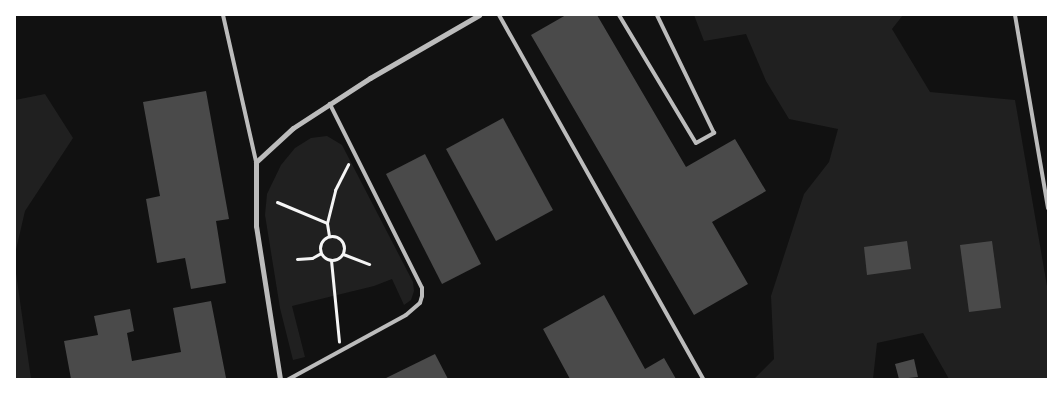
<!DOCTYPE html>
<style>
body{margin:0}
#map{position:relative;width:1063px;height:394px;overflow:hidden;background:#111;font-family:"Fira Sans Condensed",sans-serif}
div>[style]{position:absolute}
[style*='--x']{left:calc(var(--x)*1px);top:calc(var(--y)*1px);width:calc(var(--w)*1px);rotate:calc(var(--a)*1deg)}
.green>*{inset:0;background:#202020}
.building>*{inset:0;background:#4a4a4a}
.path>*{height:3px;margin:-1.5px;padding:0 1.5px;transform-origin:1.5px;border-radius:1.5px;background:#f5f5f5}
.path>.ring{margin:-1.5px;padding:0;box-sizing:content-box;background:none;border:3px solid #f5f5f5;border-radius:50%}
.service>*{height:4px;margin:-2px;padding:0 2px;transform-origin:2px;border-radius:2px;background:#bcbcbc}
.minor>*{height:5px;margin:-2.5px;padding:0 2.5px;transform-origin:2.5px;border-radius:2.5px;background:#bcbcbc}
span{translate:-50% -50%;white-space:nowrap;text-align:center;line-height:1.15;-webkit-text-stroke:5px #fff;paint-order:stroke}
.frame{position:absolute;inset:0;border:16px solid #fff;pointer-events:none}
</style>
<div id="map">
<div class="green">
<div style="clip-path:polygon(694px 15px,903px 15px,892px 29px,930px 92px,1015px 100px,1048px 292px,1048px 379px,949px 379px,923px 333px,877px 343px,873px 379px,754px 379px,774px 359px,771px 296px,804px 194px,829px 162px,838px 129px,789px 119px,766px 81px,746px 34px,704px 41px)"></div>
<div style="clip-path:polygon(45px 94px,73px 138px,25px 211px,15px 254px,15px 100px)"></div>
<div style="clip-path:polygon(327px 136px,342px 145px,413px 282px,414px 291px,411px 300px,404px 305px,392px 279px,374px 286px,292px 306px,305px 357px,293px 360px,280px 308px,265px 215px,267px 194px,281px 165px,295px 148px,311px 138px)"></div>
<div style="clip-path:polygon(15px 266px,31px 379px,15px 379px)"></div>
</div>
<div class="building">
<div style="clip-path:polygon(566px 15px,597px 15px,686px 167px,735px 139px,766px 191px,712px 222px,748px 284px,694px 315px,531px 35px)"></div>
<div style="clip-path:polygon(206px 91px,229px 219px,216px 221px,226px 283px,191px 289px,185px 258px,157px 263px,146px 199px,160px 196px,143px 102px)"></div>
<div style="clip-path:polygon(503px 118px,553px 210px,496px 241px,446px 149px)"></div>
<div style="clip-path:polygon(425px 154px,481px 264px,442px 284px,386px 174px)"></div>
<div style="clip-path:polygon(907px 241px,911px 269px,867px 275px,864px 247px)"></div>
<div style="clip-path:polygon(992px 241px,1001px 308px,969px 312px,960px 245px)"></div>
<div style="clip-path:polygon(604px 295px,645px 369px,664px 358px,676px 379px,570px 379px,543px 329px)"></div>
<div style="clip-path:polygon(211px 301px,226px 378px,71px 379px,64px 341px,98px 335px,94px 316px,130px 309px,134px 331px,127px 333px,132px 361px,181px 352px,173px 308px)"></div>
<div style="clip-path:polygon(435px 354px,448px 379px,384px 379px)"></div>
<div style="clip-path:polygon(914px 359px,918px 377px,899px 379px,895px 364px)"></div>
</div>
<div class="path">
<div style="--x:277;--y:202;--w:54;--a:22.8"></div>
<div style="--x:329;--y:236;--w:13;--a:-99"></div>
<div style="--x:327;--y:223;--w:34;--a:-76"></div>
<div style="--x:335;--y:190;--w:29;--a:-63"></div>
<div class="ring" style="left:320px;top:236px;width:21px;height:21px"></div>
<div style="--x:343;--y:254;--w:28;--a:21"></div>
<div style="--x:297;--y:259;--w:15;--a:-4"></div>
<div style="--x:312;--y:258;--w:10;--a:-29"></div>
<div style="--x:331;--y:260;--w:82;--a:84.4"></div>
</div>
<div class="service">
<div style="--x:223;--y:15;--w:151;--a:77.3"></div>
<div style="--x:499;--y:15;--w:417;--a:60.7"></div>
<div style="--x:619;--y:15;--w:149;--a:59"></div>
<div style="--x:696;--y:143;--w:21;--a:-29"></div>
<div style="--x:714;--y:133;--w:131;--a:-115.8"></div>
<div style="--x:1015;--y:15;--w:196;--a:80.3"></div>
<div style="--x:289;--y:379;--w:133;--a:-28.7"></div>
<div style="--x:406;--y:315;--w:18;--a:-41"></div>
<div style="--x:420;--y:303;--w:7;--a:-74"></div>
<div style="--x:422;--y:296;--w:8;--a:-90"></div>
<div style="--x:422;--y:288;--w:206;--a:-116.6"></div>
</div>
<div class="minor">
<div style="--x:280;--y:379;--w:155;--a:-98.9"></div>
<div style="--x:256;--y:226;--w:64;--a:-90"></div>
<div style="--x:256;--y:162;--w:50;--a:-42.6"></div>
<div style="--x:293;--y:128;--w:92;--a:-33"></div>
<div style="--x:370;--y:78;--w:126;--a:-30"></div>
</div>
<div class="frame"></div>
</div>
